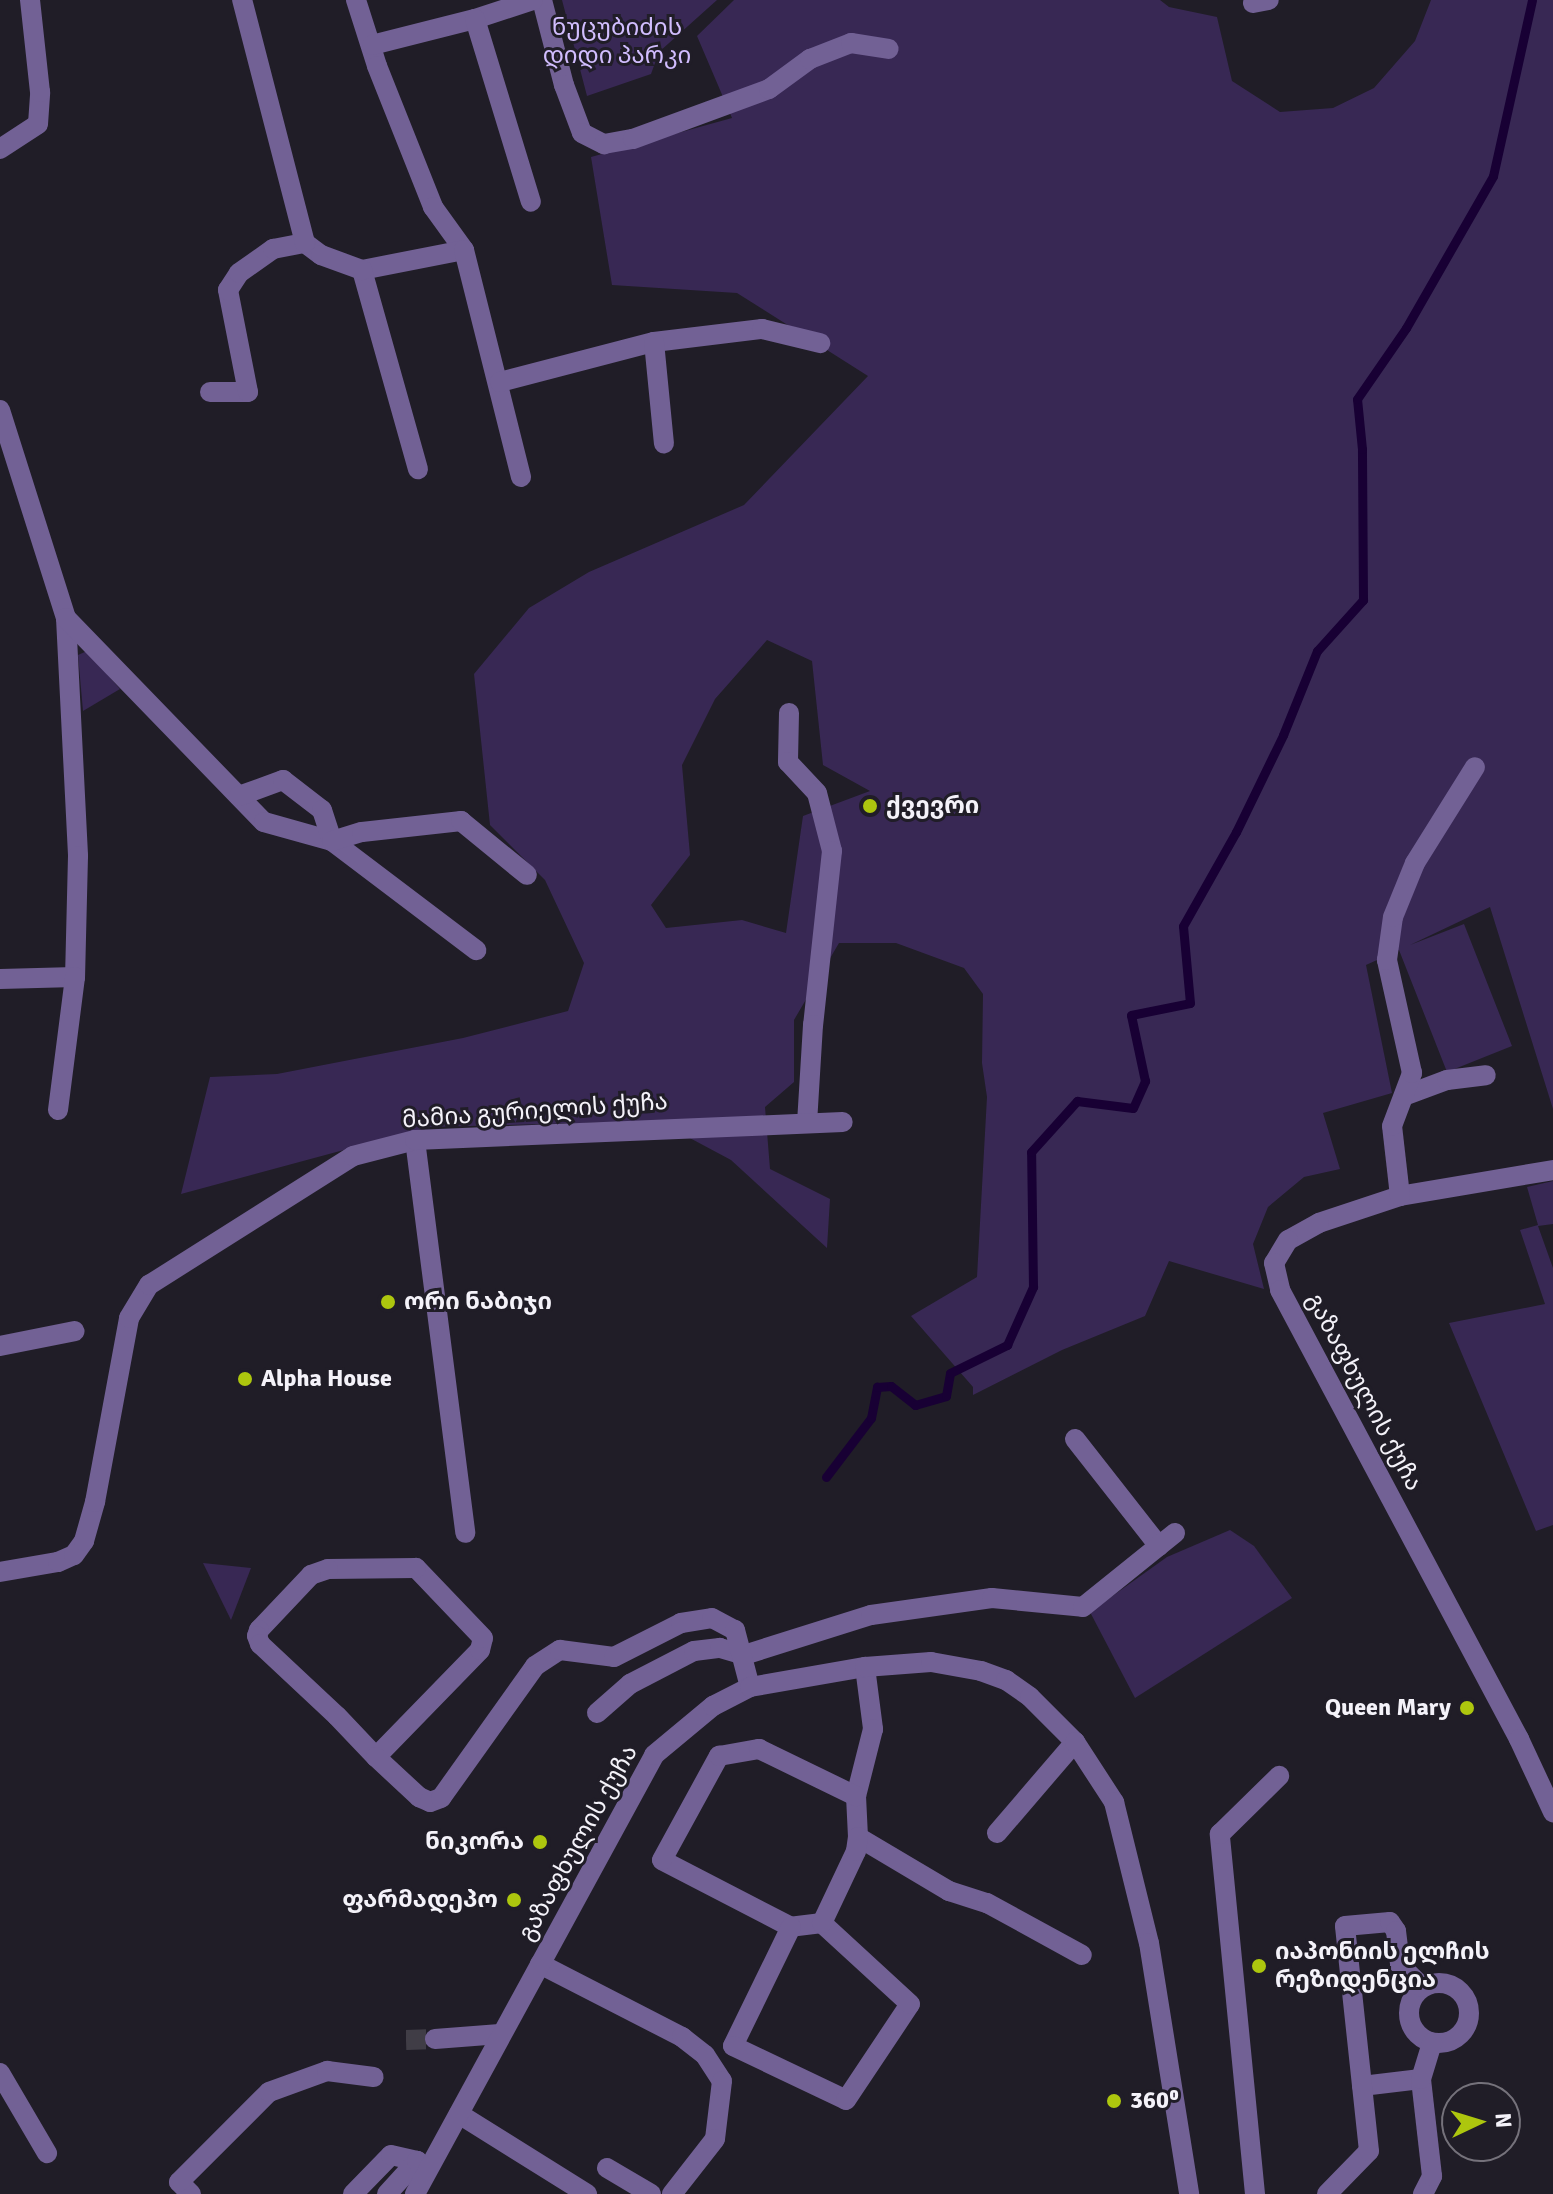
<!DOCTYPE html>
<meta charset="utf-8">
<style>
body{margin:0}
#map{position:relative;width:1553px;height:2194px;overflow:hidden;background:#201d27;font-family:Signika,"Noto Sans Georgian",sans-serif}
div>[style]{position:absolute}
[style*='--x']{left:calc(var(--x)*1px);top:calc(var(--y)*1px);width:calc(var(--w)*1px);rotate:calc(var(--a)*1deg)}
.green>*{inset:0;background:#382854}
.stream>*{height:9px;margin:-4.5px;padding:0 4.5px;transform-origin:4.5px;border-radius:4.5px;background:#180034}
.minor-tunnel>*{height:20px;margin-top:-10px;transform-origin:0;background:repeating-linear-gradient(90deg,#403d46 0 20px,transparent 0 30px)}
.minor>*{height:20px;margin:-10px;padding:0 10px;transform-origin:10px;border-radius:10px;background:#726195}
.minor>.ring{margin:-10px;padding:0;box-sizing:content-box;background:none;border:20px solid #726195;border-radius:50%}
.dots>*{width:22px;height:22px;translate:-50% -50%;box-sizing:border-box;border:4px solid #201d27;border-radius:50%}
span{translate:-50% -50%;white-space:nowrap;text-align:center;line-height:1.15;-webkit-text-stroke:6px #201d27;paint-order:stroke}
.park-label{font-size:24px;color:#d1bdfe}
.poi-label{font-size:24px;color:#f4f2f9;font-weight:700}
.left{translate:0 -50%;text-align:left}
.right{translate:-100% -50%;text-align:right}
.street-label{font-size:24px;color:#f4f2f9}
.north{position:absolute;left:1441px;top:2082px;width:80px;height:80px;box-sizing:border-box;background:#201d27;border:2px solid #75727b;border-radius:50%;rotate:86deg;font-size:22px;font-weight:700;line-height:32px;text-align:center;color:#f4f2f9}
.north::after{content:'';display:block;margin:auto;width:28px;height:36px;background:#adc60e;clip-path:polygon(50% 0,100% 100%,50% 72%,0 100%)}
</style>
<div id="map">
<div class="green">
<div style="clip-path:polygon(562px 0,717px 0,659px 52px,651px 74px,587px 96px)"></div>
<div style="clip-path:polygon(evenodd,734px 0,1160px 0,1169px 7px,1217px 17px,1232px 81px,1280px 112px,1333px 108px,1374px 88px,1415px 41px,1431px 0,1553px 0,1553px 1109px,1490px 907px,1410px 945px,1464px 924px,1512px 1046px,1447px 1072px,1399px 950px,1366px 965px,1392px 1093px,1323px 1113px,1340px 1169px,1304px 1177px,1268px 1207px,1253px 1244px,1264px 1289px,1169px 1261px,1145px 1316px,1062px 1350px,973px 1395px,973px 1387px,911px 1316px,977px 1277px,987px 1097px,982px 1063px,983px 994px,964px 968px,896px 943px,839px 943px,794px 1020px,794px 1082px,765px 1107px,770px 1169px,830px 1199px,827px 1248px,731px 1160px,658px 1121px,429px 1127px,181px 1194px,210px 1077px,277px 1074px,463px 1038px,568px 1011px,584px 963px,545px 880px,490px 825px,474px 674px,529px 608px,589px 572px,744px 505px,868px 376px,737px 293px,612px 285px,591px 157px,732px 118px,697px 36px,734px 0,767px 640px,812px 661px,823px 765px,870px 791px,803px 816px,786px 933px,742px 920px,666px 928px,651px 905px,690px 855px,682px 765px,715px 699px,767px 640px)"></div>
<div style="clip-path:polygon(87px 651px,120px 689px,83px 711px,78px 655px)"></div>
<div style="clip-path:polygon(1553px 1181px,1553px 1224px,1538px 1226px,1553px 1268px,1553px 1525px,1536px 1531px,1449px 1323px,1545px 1304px,1520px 1230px,1538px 1225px,1527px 1187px)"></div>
<div style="clip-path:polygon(1230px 1530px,1254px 1546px,1292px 1598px,1135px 1698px,1090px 1612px,1167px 1557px)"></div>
<div style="clip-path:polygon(203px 1563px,251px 1568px,231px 1620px)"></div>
</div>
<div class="stream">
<div style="--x:826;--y:1477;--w:74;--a:-52.7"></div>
<div style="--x:871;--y:1418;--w:32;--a:-79"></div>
<div style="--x:877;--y:1387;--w:14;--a:-4"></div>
<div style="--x:891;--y:1386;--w:31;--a:38"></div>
<div style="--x:915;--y:1405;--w:32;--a:-16"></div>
<div style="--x:946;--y:1396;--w:23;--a:-80"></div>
<div style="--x:950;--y:1373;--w:64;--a:-26.2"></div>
<div style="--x:1007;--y:1345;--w:64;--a:-65.9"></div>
<div style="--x:1033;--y:1287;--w:135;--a:-90.8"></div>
<div style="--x:1031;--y:1152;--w:69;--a:-48"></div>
<div style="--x:1077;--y:1101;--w:56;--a:7.1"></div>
<div style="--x:1133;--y:1108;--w:30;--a:-66"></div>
<div style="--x:1145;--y:1081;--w:67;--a:-102"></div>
<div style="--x:1131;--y:1015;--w:60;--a:-11.5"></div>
<div style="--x:1190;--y:1003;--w:77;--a:-95.2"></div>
<div style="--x:1183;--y:926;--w:108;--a:-60.6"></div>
<div style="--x:1236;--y:832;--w:108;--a:-64.1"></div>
<div style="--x:1283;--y:735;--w:91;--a:-68"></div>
<div style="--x:1317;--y:651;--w:69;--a:-48"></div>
<div style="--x:1363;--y:600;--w:151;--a:-90.4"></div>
<div style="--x:1362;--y:449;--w:50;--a:-95.7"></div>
<div style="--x:1357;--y:399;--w:86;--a:-55.4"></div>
<div style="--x:1406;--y:328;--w:175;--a:-60.2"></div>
<div style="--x:1493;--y:176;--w:180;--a:-77.5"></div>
</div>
<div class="minor-tunnel">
<div style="--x:406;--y:2040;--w:29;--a:-2"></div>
</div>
<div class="minor">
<div style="--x:356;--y:0;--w:69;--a:72.3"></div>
<div style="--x:377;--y:66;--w:152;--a:68.3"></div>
<div style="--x:433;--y:207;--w:53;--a:54.2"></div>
<div style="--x:464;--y:250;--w:104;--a:168.9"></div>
<div style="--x:362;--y:270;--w:207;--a:74.3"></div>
<div style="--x:542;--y:0;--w:88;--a:75.5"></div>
<div style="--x:564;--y:85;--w:51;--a:69.4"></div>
<div style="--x:582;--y:133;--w:25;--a:27"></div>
<div style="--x:604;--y:144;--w:29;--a:-10"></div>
<div style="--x:633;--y:139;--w:145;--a:-20.2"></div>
<div style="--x:769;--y:89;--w:51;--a:-36.2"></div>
<div style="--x:810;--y:59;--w:44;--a:-21.3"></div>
<div style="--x:851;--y:43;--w:38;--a:9"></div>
<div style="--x:1253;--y:3;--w:16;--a:-11"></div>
<div style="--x:475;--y:19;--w:61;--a:-18.1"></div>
<div style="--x:372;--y:45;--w:106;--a:-14.2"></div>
<div style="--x:475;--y:19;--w:191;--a:73"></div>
<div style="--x:0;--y:149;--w:45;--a:-33.3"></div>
<div style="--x:38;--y:124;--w:32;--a:-86"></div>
<div style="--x:40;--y:92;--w:93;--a:-96.2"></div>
<div style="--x:305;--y:243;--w:20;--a:37"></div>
<div style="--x:321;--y:255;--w:44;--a:20.1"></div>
<div style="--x:464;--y:250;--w:234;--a:75.9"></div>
<div style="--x:654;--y:342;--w:109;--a:-6.9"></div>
<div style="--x:762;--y:329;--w:60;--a:13.6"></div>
<div style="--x:500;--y:382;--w:159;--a:-14.6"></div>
<div style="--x:654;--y:342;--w:102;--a:84.4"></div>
<div style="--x:210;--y:392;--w:38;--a:0"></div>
<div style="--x:248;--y:392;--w:104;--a:-101.1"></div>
<div style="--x:228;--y:290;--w:20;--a:-57"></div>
<div style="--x:239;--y:273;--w:42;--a:-35.2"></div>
<div style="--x:273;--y:249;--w:33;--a:-11"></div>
<div style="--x:305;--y:243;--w:251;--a:-104.5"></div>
<div style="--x:0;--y:410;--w:218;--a:72.4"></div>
<div style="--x:66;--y:618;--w:238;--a:87.1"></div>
<div style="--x:78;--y:856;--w:121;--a:91.4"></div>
<div style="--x:75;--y:977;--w:75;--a:178.5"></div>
<div style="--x:66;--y:618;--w:284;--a:45.9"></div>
<div style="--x:264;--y:822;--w:71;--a:15.6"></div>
<div style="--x:332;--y:841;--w:181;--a:37.1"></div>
<div style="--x:789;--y:713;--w:49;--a:91.2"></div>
<div style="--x:788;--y:762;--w:42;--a:46.9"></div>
<div style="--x:817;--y:793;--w:60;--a:75.5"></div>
<div style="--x:832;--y:851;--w:175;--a:96.2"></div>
<div style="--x:813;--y:1025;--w:98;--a:93.5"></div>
<div style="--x:239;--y:796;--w:47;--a:-20"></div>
<div style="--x:283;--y:780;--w:49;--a:37.6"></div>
<div style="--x:322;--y:810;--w:33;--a:72"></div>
<div style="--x:332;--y:841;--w:31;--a:-17"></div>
<div style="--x:362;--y:832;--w:100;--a:-6.3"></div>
<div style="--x:461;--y:821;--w:85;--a:39.3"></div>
<div style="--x:1404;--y:1096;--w:46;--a:-20.4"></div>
<div style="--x:1447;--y:1080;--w:39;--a:-7"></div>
<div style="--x:58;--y:1110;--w:134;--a:-82.7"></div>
<div style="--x:415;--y:1140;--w:396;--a:82.7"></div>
<div style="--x:1553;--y:1170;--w:155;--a:170.4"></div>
<div style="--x:1400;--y:1196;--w:85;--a:161.6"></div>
<div style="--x:1319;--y:1223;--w:35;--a:151"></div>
<div style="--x:1288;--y:1240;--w:27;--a:121"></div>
<div style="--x:1274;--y:1263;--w:28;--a:77"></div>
<div style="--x:1280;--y:1290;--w:509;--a:61.97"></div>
<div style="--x:1519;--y:1739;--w:81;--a:65"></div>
<div style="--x:1400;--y:1196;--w:70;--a:-96.5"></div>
<div style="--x:1392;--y:1126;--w:57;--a:-69.3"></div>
<div style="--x:1412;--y:1073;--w:116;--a:-102.5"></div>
<div style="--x:1387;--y:960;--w:43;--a:-82.1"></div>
<div style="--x:1393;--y:917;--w:58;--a:-67.8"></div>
<div style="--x:1415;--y:863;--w:113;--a:-58"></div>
<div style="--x:0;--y:1346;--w:76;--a:-11.3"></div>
<div style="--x:1075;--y:1439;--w:136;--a:51.9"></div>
<div style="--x:0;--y:1572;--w:59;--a:-9.8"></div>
<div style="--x:58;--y:1562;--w:17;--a:-24"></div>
<div style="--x:74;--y:1555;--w:17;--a:-54"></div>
<div style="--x:84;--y:1541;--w:41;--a:-74.2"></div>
<div style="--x:95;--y:1502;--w:187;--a:-79.5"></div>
<div style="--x:129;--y:1318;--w:39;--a:-59"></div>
<div style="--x:149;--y:1285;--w:241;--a:-32.3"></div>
<div style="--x:353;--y:1156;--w:64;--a:-14.5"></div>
<div style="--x:415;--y:1140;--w:428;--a:-2.4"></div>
<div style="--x:865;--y:1667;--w:63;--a:82.6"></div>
<div style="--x:873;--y:1729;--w:69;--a:104.2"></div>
<div style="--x:856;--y:1796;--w:41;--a:87.2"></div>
<div style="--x:858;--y:1837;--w:106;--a:30.7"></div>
<div style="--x:949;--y:1891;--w:40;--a:18"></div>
<div style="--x:987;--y:1903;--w:108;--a:28.7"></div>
<div style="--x:597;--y:1713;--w:44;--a:-41.3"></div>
<div style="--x:630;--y:1684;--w:72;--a:-27.3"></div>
<div style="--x:694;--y:1651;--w:26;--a:-7"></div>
<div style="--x:720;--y:1648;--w:25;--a:16"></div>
<div style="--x:744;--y:1655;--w:133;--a:-17.5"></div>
<div style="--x:871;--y:1615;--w:122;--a:-8"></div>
<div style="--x:992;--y:1598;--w:91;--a:5.6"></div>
<div style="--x:1083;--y:1607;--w:118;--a:-38.8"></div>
<div style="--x:376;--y:1757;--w:149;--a:-45.8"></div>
<div style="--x:480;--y:1650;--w:12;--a:-76"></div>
<div style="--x:483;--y:1638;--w:97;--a:-133.7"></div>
<div style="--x:416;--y:1568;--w:88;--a:179.3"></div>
<div style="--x:328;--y:1569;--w:18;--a:161"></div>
<div style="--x:311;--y:1575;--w:76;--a:133.4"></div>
<div style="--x:259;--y:1630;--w:6;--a:108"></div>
<div style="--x:257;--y:1636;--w:9;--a:69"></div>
<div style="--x:260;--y:1644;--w:105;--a:43.1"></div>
<div style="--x:337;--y:1716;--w:57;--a:46.4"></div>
<div style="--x:376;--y:1757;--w:59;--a:42.9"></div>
<div style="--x:419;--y:1797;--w:12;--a:24"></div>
<div style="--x:430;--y:1802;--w:12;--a:-20"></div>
<div style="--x:441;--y:1798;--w:162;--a:-54.5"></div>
<div style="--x:535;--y:1666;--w:30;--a:-33"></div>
<div style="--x:560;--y:1650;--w:54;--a:7.4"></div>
<div style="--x:614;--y:1657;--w:75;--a:-26.9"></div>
<div style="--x:681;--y:1623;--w:31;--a:-9"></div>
<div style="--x:712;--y:1618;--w:26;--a:28"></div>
<div style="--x:735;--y:1630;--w:59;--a:75.3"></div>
<div style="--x:997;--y:1833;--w:120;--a:-49.4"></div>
<div style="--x:822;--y:1923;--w:31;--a:173"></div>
<div style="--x:791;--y:1927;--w:145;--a:-152.6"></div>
<div style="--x:662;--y:1860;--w:119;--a:-61.3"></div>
<div style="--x:719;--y:1756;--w:41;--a:-9.9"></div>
<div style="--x:759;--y:1749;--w:108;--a:25.9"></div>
<div style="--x:791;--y:1927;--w:132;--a:116"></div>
<div style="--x:733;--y:2046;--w:125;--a:25.5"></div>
<div style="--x:846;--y:2100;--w:115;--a:-56.3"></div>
<div style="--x:910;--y:2004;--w:120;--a:-137.4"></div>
<div style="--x:822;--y:1923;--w:80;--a:-64.7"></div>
<div style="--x:856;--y:1851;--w:14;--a:-82"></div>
<div style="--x:540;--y:1964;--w:160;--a:27.2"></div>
<div style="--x:682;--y:2037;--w:29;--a:38"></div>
<div style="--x:705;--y:2055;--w:31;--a:57"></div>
<div style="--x:722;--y:2081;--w:58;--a:96.9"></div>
<div style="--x:715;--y:2139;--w:70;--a:128"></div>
<div class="ring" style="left:1409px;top:1983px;width:40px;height:40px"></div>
<div style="--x:435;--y:2039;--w:65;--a:-4.4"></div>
<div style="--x:0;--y:2073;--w:93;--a:59.6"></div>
<div style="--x:1362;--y:2086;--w:59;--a:-6.8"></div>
<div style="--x:459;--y:2114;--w:151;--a:32"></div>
<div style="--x:607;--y:2168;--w:51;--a:30.6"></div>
<div style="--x:191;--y:2194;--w:17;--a:-135"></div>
<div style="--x:179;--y:2182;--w:127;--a:-45"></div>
<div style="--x:269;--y:2092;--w:62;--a:-19.9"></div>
<div style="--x:327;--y:2071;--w:47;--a:7.3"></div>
<div style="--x:353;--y:2194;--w:54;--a:-45.7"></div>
<div style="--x:391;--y:2155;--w:27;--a:13"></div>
<div style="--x:387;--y:2194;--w:45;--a:-47.7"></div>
<div style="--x:417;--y:2161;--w:11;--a:45"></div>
<div style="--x:415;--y:2194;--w:500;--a:-61.4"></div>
<div style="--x:654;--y:1755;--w:77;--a:-39.7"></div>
<div style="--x:713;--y:1706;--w:42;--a:-27.2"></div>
<div style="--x:750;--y:1687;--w:117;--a:-9.9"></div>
<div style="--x:865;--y:1667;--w:66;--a:-4.3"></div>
<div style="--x:931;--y:1662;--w:51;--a:10.2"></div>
<div style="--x:981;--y:1671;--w:27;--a:20"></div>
<div style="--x:1006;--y:1680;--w:29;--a:35"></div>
<div style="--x:1030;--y:1697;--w:64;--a:45"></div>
<div style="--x:1075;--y:1742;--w:72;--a:57"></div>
<div style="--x:1114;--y:1802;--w:145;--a:76.1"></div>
<div style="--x:1149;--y:1943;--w:254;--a:80.9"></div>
<div style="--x:1255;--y:2194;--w:362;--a:-95.6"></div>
<div style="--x:1220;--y:1834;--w:83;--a:-44.5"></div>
<div style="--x:1327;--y:2194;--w:60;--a:-45.7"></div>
<div style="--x:1369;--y:2151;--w:226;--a:-96.1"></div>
<div style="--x:1345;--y:1926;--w:45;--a:-5.1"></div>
<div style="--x:1390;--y:1922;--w:11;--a:56"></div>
<div style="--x:1396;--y:1931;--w:34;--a:83"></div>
<div style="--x:1400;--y:1965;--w:31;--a:45"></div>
<div style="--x:1423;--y:2194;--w:20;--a:-63"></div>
<div style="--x:1432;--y:2176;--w:98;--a:-96.5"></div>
<div style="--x:1421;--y:2079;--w:38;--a:-73"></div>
</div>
<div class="dots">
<div style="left:870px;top:806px;background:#adc60e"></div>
<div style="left:388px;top:1302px;background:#adc60e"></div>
<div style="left:245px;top:1379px;background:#adc60e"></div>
<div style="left:1467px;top:1708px;background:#adc60e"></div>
<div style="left:540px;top:1842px;background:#adc60e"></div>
<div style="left:514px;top:1900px;background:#adc60e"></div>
<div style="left:1259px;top:1966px;background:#adc60e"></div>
<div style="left:1114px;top:2101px;background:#adc60e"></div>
</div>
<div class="park-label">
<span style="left:617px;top:42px">ნუცუბიძის<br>დიდი პარკი</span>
</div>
<div class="poi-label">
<span class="left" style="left:886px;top:806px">ქვევრი</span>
<span class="left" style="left:404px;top:1302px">ორი ნაბიჯი</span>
<span class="left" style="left:261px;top:1379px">Alpha House</span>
<span class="right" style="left:1451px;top:1708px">Queen Mary</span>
<span class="right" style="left:524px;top:1842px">ნიკორა</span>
<span class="right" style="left:498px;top:1900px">ფარმადეპო</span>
<span class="left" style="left:1275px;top:1966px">იაპონიის ელჩის<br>რეზიდენცია</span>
<span class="left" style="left:1130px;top:2101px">360⁰</span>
</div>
<div class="street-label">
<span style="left:535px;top:1111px;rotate:-4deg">მამია გურიელის ქუჩა</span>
<span style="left:1364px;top:1392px;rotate:62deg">გაზაფხულის ქუჩა</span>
<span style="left:578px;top:1843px;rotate:-61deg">გაზაფხულის ქუჩა</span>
</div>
<div class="north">N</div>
</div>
